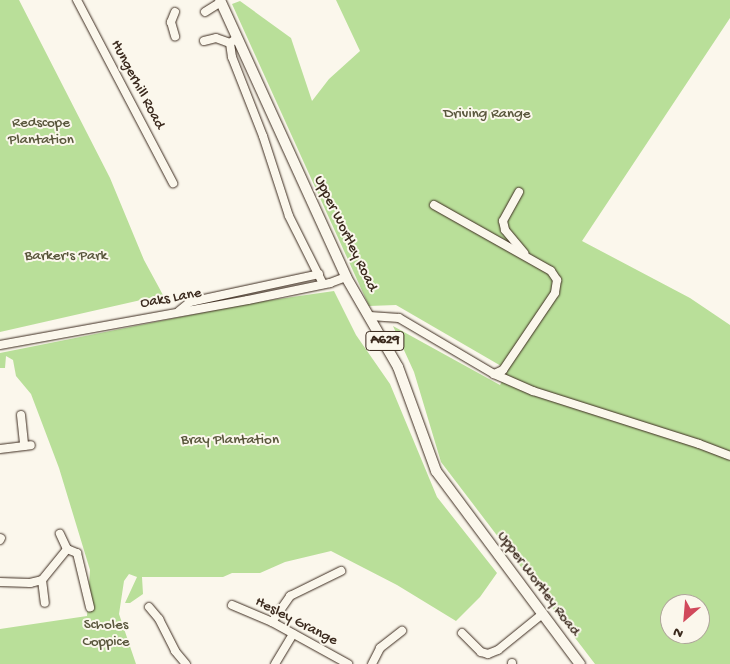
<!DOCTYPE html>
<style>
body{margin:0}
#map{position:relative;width:730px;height:664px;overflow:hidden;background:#fbf7ec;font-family:"Gochi Hand",sans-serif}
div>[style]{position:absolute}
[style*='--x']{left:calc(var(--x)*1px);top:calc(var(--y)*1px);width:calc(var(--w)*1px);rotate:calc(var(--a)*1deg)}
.green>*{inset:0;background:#b9df99}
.roads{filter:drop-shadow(0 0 1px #3b2a1e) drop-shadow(0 0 1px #3b2a1e)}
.minor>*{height:8px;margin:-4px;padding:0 4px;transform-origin:4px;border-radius:4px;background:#fbf7ec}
.major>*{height:10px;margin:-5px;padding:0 5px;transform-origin:5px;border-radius:5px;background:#fbf7ec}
span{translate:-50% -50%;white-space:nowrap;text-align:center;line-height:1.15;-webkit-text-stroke:4px #fbf7ec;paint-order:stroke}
.shield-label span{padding:1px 4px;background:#fbf7ec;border:1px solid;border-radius:4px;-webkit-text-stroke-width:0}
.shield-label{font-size:14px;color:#3b2a1e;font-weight:700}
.street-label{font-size:15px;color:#3b2a1e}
.park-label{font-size:15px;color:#5a573d}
.north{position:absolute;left:660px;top:594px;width:50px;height:50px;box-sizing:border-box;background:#fbf7ec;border:1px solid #aea59a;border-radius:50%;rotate:207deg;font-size:14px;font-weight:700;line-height:20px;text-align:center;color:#3b2a1e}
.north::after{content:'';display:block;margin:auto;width:18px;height:22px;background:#d1495b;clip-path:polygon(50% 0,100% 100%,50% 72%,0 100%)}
</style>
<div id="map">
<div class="green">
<div style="clip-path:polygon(0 0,19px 0,110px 178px,144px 260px,163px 295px,0 332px)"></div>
<div style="clip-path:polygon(evenodd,336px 0,730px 0,730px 18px,582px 241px,690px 298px,730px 325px,730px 664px,595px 664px,441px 462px,414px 372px,393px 326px,500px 385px,508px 370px,396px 305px,369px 306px,232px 4px,240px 1px,291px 38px,312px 101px,329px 79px,360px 51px,336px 0,670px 604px,700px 604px,700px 634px,670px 634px,670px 604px)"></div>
<div style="clip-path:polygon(334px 291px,356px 335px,390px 384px,437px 497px,497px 573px,480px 597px,456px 621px,397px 585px,331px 551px,285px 562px,260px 573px,232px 573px,223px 577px,142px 577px,143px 594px,130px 603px,125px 603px,137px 577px,129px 574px,124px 581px,119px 614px,136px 664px,0 664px,0 629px,87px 616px,90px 570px,59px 468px,31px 394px,16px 376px,13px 360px,6px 356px,5px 368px,0 368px,0 353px,250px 303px)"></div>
</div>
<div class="roads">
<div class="minor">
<div style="--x:77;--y:0;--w:207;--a:62.3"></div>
<div style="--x:175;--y:12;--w:11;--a:112"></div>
<div style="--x:171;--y:22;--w:15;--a:74"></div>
<div style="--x:205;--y:12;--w:19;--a:-32"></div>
<div style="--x:237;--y:38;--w:9;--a:144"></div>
<div style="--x:230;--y:43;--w:14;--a:82"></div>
<div style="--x:232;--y:57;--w:85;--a:68.6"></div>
<div style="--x:263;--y:136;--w:84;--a:72"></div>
<div style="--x:289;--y:216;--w:76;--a:63.4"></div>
<div style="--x:204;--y:41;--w:12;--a:-14"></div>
<div style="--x:216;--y:38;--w:15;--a:20"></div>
<div style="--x:519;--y:192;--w:33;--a:119"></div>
<div style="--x:503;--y:221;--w:9;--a:77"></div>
<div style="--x:505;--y:230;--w:30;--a:50"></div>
<div style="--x:434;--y:205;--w:134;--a:29.4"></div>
<div style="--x:551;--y:271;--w:11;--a:56"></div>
<div style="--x:557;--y:280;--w:13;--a:99"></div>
<div style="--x:555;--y:293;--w:93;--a:124"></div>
<div style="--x:503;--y:370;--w:10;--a:156"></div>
<div style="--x:179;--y:311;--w:14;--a:-39"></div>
<div style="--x:190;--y:302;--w:132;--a:-12.2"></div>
<div style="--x:370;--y:316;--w:29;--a:4"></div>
<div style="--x:399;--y:318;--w:110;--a:30.5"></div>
<div style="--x:494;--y:374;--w:43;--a:23.6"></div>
<div style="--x:533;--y:391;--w:174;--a:17.7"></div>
<div style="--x:699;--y:444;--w:33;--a:21"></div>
<div style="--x:0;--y:345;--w:252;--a:-10.3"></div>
<div style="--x:248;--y:300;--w:84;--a:-11.7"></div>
<div style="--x:330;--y:283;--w:17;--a:-21"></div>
<div style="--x:21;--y:415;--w:31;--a:84"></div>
<div style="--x:0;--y:449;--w:31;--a:-7"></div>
<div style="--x:0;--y:540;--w:2;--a:-63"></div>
<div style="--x:67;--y:549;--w:11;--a:22"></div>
<div style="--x:77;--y:553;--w:56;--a:76.5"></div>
<div style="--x:42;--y:580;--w:23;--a:83"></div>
<div style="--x:0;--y:582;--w:30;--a:2"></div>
<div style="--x:30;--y:583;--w:12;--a:-14"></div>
<div style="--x:42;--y:580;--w:40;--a:-51"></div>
<div style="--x:67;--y:549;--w:17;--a:-115"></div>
<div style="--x:232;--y:605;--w:43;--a:23"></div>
<div style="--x:272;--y:622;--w:87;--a:28.9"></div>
<div style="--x:149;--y:607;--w:16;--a:50"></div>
<div style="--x:159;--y:619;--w:36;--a:63"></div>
<div style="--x:175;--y:651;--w:17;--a:50"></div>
<div style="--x:272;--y:622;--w:32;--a:-55"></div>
<div style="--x:290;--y:596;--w:57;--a:-26.1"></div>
<div style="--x:462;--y:633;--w:27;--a:45"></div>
<div style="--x:481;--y:652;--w:7;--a:16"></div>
<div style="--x:488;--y:654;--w:11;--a:-22"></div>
<div style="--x:498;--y:650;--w:55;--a:-39.1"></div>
<div style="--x:275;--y:664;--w:35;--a:-59"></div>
<div style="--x:372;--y:664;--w:18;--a:-63"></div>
<div style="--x:380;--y:648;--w:28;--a:-38"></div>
<div style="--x:512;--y:664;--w:1;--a:-90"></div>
</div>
<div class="major">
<div style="--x:220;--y:0;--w:304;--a:65.5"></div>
<div style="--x:346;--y:277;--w:104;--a:60"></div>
<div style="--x:398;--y:367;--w:111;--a:69.9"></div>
<div style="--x:436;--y:471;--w:241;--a:53.3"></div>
</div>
</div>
<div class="shield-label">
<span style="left:385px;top:341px">A629</span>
</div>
<div class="street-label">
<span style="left:137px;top:85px;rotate:62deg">Hungerhill Road</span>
<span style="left:345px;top:234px;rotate:64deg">Upper Wortley Road</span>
<span style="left:171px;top:299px;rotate:-10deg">Oaks Lane</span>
<span style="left:538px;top:584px;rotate:53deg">Upper Wortley Road</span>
<span style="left:296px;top:622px;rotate:27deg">Hesley Grange</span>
</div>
<div class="park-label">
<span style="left:487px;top:115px">Driving Range</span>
<span style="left:41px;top:132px">Redscope<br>Plantation</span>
<span style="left:66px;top:257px">Barker's Park</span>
<span style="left:230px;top:441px">Bray Plantation</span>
<span style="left:106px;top:634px">Scholes<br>Coppice</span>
</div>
<div class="north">N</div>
</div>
